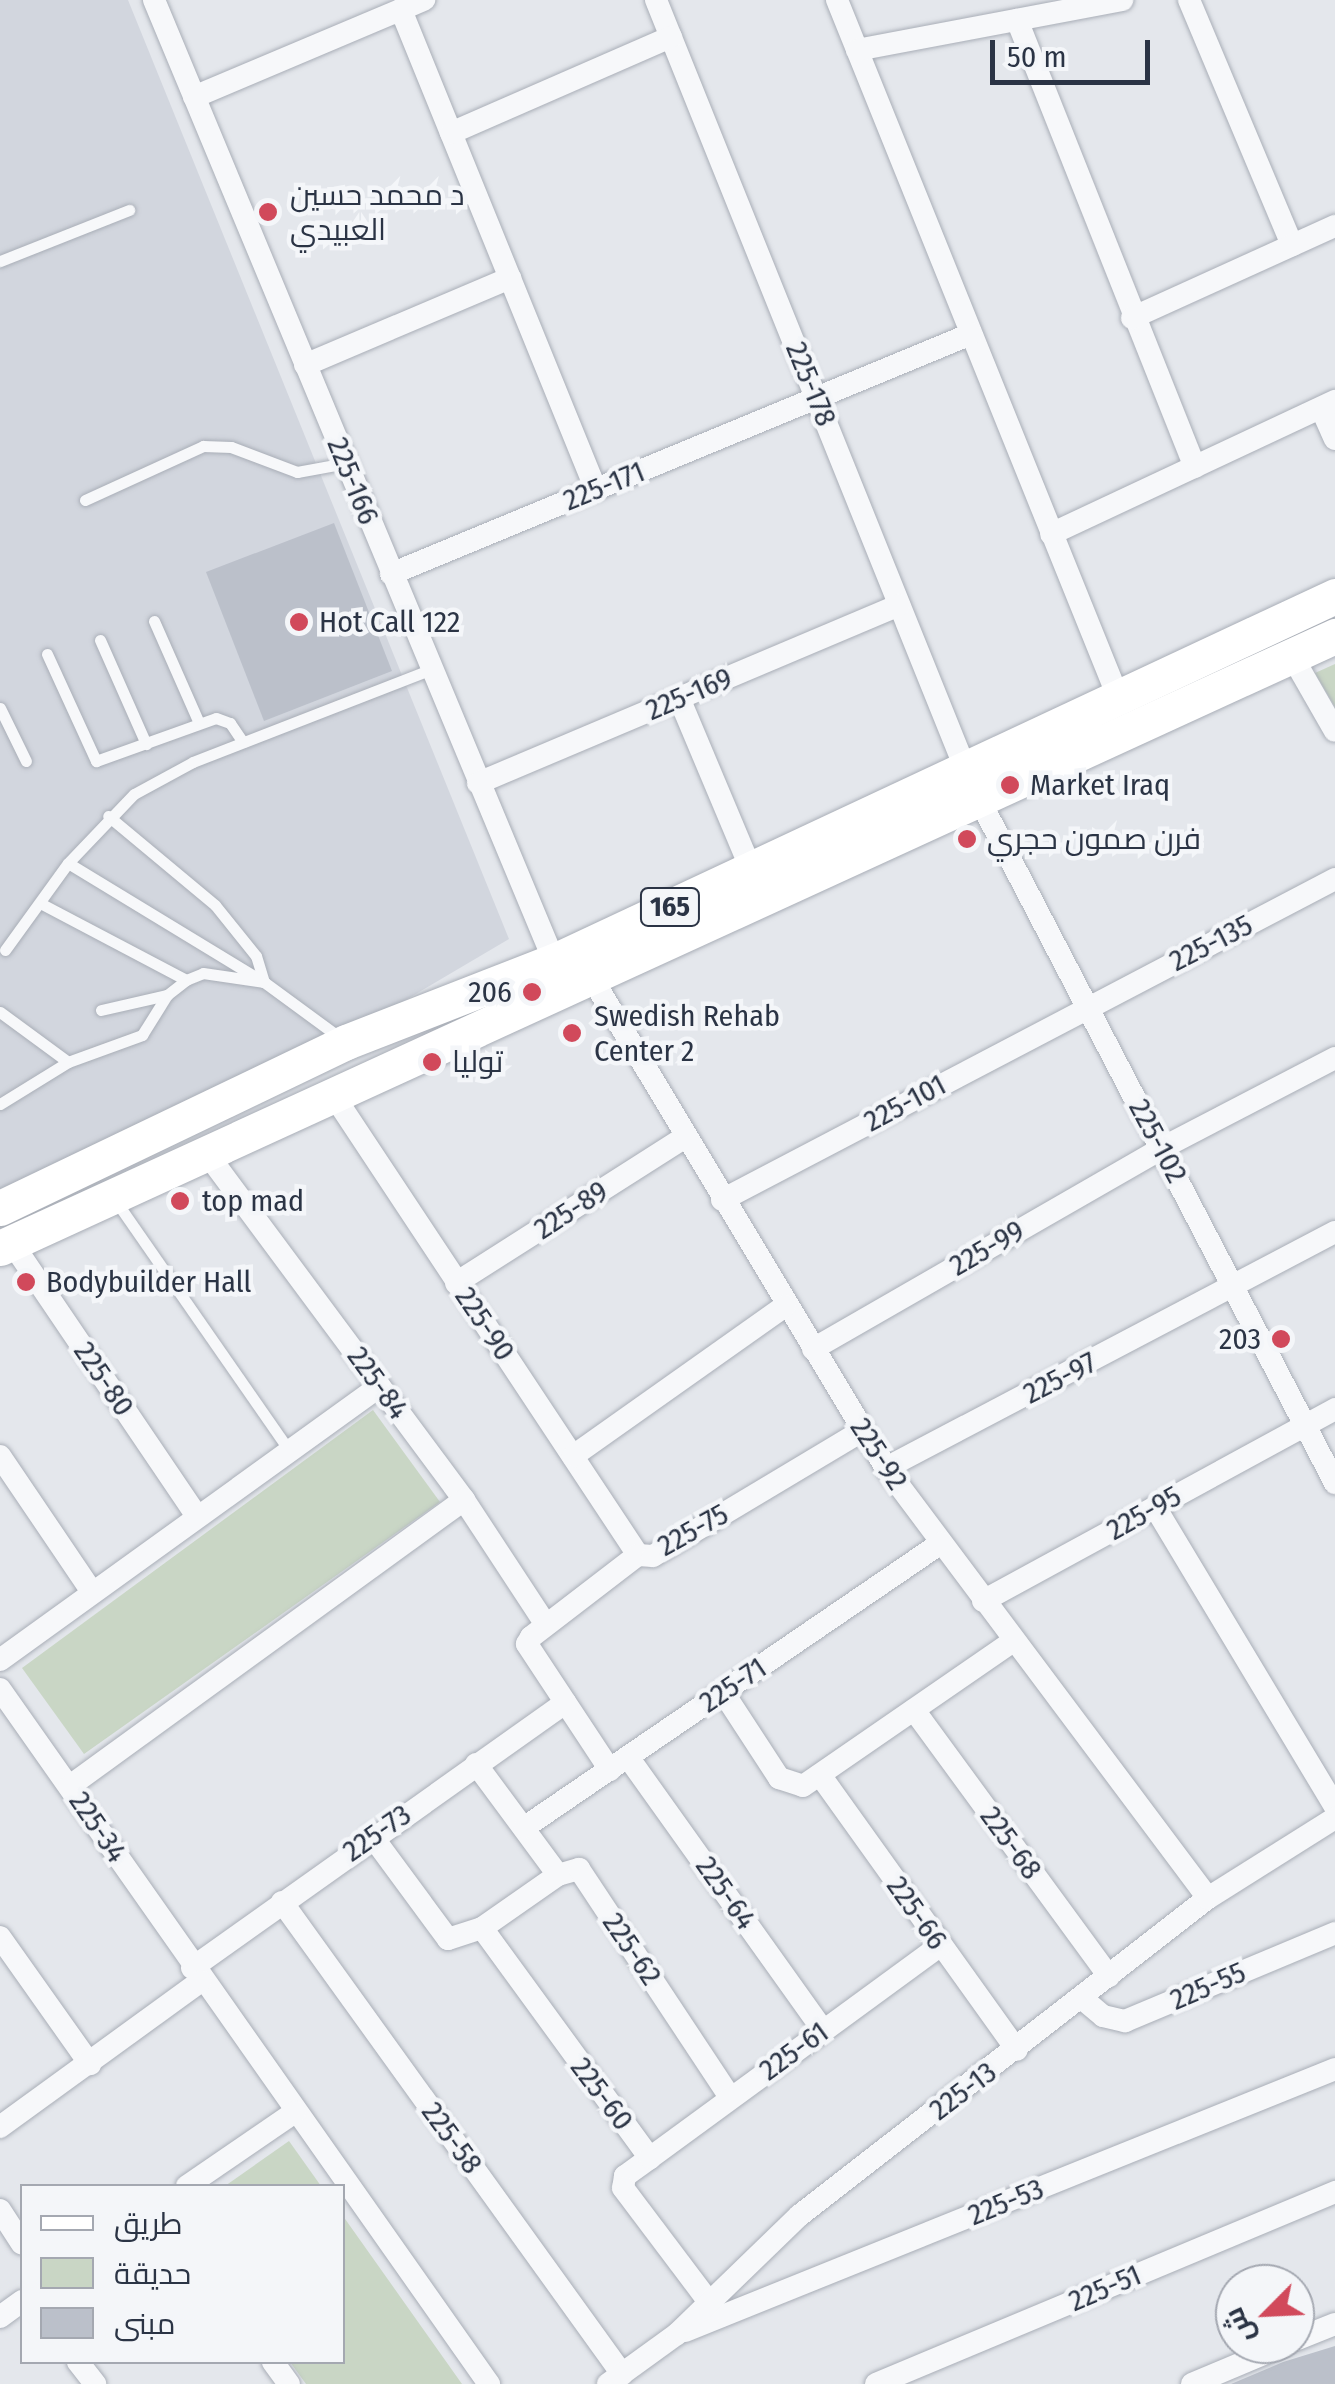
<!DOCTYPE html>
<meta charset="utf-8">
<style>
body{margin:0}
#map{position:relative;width:1335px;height:2384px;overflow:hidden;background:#e4e7ec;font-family:"Fira Sans Condensed",Cairo,sans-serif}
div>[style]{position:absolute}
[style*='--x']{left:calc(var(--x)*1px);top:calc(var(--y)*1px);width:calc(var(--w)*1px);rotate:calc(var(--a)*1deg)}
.built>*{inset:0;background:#d2d6de}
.green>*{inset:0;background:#c9d6c5}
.building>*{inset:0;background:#bbc0ca}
.roads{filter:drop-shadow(0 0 2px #a9aeb7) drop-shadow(0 0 2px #a9aeb7)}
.service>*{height:11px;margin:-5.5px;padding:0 5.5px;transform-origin:5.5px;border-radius:5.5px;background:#f7f8fa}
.minor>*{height:22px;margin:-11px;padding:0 11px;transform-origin:11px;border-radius:11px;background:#f7f8fa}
.primary>*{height:35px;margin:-17.5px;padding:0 17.5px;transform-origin:17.5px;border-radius:17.5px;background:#fff}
.dots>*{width:28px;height:28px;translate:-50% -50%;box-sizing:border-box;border:5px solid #f4f6f9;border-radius:50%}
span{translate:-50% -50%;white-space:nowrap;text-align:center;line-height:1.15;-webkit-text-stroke:9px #f4f6f9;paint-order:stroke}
.shield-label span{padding:2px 8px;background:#f4f6f9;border:2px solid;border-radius:8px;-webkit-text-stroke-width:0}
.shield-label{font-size:28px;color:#2b3445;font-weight:700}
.poi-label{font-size:30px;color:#2b3445}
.left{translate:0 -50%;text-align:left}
.right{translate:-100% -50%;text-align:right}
.street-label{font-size:30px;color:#2b3445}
.legend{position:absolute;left:20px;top:2184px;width:325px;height:180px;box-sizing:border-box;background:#f4f6f9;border:2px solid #a4a8b1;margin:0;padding:12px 18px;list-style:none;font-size:30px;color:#2b3445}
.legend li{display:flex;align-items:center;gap:20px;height:50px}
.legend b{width:50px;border:2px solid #a4a8b1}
.north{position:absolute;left:1215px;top:2264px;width:100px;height:100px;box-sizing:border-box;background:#f4f6f9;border:2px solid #a4a8b1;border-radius:50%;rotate:246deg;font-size:28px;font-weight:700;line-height:40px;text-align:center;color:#2b3445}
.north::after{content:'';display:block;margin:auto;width:35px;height:45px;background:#d1495b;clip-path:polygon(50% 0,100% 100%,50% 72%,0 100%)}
.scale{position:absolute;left:990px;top:40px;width:160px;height:45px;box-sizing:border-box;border:5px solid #2b3445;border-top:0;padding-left:12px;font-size:30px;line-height:35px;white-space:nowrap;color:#2b3445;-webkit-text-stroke:8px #f4f6f9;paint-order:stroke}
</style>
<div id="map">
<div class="built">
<div style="clip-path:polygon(0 0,128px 0,509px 939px,287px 1070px,0 1208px)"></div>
</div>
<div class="green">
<div style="clip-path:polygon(1335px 664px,1335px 707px,1315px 673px)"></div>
<div style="clip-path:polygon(373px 1410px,440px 1502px,84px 1754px,22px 1668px)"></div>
<div style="clip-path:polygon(289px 2141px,321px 2186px,225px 2186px)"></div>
<div style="clip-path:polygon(343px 2216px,462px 2384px,306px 2384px,290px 2362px,342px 2362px)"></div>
</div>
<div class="building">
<div style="clip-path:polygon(334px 523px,392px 671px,264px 721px,206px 572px)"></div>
<div style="clip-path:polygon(1335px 2346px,1335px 2384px,1231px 2384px,1283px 2362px)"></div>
</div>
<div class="roads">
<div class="service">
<div style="--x:0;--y:261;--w:139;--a:-21.6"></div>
<div style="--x:85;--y:500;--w:130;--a:-24.6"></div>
<div style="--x:203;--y:446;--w:28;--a:2"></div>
<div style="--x:231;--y:447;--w:71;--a:20.7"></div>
<div style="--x:297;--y:472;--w:50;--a:-10.4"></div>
<div style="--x:154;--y:621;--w:111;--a:66.2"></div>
<div style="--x:100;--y:640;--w:114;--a:66.1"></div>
<div style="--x:47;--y:654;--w:118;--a:65.4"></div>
<div style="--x:96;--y:761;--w:127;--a:-19.7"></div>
<div style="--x:216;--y:718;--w:15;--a:20"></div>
<div style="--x:230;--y:723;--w:23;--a:56"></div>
<div style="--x:0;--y:708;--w:59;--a:63.9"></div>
<div style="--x:68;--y:863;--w:229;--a:31.3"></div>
<div style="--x:264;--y:982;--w:93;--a:36.3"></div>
<div style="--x:40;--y:903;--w:165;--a:27.8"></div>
<div style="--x:5;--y:950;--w:107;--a:-54.1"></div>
<div style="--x:68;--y:863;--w:95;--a:-46.3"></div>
<div style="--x:134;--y:794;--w:67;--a:-28.5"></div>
<div style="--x:193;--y:762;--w:256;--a:-21.3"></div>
<div style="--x:101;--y:1010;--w:68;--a:-12.8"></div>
<div style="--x:0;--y:1012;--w:84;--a:36.3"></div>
<div style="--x:0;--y:1104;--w:80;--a:-31.7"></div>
<div style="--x:68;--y:1062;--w:79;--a:-20"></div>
<div style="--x:142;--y:1035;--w:47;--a:-58"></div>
<div style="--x:167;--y:995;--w:24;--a:-38"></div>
<div style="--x:186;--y:980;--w:18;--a:-22"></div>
<div style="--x:203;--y:973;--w:62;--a:8.4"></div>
<div style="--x:264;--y:982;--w:27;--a:-107"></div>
<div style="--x:256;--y:956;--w:65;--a:-128.8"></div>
<div style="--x:215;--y:905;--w:139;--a:-140.2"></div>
<div style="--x:115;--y:1200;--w:305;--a:55.2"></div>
</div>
<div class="minor">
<div style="--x:154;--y:0;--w:1041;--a:67.4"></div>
<div style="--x:656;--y:0;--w:828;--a:68.08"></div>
<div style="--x:837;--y:0;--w:752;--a:68.04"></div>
<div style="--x:1189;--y:0;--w:266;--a:67.2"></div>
<div style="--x:401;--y:10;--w:518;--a:67.89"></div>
<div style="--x:1017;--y:20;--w:481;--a:68.3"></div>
<div style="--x:857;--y:50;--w:270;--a:-10.7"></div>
<div style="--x:194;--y:97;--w:250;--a:-22.9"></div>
<div style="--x:451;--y:133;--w:240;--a:-23.6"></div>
<div style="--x:1132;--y:318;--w:223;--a:-24.4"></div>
<div style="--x:305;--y:365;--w:223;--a:-23"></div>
<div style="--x:1321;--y:408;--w:34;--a:66"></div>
<div style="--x:1051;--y:534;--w:314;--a:-25.1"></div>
<div style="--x:391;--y:574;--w:628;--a:-22.48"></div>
<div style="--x:1292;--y:656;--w:86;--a:60.2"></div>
<div style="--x:679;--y:698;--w:186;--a:67.2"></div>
<div style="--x:478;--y:783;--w:457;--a:-22.9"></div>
<div style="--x:980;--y:801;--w:769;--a:62.5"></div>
<div style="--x:593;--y:980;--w:569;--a:59.02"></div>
<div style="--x:886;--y:1468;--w:537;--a:53.17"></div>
<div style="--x:332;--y:1093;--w:554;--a:56.48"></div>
<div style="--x:205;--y:1151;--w:435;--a:53.4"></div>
<div style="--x:464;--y:1500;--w:146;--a:56.7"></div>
<div style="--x:722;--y:1200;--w:692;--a:-27.64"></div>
<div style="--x:12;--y:1243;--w:330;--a:55.9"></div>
<div style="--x:456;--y:1283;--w:272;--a:-32.5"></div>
<div style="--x:813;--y:1349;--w:403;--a:-29.9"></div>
<div style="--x:1162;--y:1148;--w:195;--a:-27.5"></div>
<div style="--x:0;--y:1456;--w:164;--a:55.9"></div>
<div style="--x:573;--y:1456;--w:260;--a:-35.3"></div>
<div style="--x:886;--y:1468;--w:507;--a:-27.73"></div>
<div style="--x:1155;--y:1507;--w:350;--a:59"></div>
<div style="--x:983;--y:1601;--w:401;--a:-28.6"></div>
<div style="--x:0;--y:1660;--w:468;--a:-35.8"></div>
<div style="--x:0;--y:1689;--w:850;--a:54.87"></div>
<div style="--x:723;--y:1692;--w:103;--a:56.9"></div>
<div style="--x:779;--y:1778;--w:25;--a:18"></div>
<div style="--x:803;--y:1786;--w:255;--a:-34.6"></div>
<div style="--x:914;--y:1710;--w:330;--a:53.8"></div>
<div style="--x:628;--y:1757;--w:335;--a:54.5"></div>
<div style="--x:476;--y:1764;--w:138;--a:53.5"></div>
<div style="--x:558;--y:1875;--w:22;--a:-16"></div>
<div style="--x:579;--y:1869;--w:273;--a:56.5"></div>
<div style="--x:610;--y:1770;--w:151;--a:-123.4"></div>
<div style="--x:527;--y:1644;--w:8;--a:-60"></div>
<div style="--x:531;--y:1637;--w:135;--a:-37.5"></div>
<div style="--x:638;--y:1555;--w:15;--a:4"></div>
<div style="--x:653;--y:1556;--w:244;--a:-30.9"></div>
<div style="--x:820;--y:1775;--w:338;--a:54.4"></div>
<div style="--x:70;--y:1786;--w:487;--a:-36"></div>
<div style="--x:525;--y:1827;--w:504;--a:-34.32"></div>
<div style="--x:372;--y:1836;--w:128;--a:53.6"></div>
<div style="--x:448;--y:1939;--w:36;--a:-18"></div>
<div style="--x:482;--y:1928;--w:93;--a:-34.9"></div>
<div style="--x:282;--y:1902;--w:582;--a:54.23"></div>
<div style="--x:482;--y:1928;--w:285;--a:53.9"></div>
<div style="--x:650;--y:2158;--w:31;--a:144"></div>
<div style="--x:625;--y:2176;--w:12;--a:99"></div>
<div style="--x:623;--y:2188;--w:143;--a:53"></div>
<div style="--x:0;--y:1937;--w:156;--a:54.7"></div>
<div style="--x:192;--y:1968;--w:458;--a:-35.4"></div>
<div style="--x:1084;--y:2000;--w:25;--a:40"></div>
<div style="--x:1103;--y:2016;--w:23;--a:13"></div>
<div style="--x:1125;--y:2021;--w:228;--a:-22.7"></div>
<div style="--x:0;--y:2127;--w:248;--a:-36"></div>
<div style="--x:650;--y:2158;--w:359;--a:-36.2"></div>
<div style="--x:187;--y:2186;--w:131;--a:-34.4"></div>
<div style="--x:0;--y:2210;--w:40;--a:57.1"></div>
<div style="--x:0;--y:2317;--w:27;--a:-36"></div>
<div style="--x:685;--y:2331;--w:701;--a:-21.95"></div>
<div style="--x:1295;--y:2340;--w:43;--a:-21.8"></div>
<div style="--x:78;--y:2362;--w:28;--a:52"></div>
<div style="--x:273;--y:2362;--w:27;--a:54"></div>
<div style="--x:608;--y:2384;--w:85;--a:-35.9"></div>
<div style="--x:677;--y:2334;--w:171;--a:-44.1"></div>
<div style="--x:800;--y:2215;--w:517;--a:-37.85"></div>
<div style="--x:1208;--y:1898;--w:150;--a:-32.2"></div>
<div style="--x:876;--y:2384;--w:498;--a:-22.7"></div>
<div style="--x:1192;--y:2384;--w:103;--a:-22.8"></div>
</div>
<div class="primary">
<div style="--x:0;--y:1208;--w:384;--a:-25.6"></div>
<div style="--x:346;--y:1042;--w:223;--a:-21.3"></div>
<div style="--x:554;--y:961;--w:862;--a:-25.05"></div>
<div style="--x:0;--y:1248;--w:1469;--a:-24.63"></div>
</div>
</div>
<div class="dots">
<div style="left:268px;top:212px;background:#d1495b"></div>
<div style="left:299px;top:622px;background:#d1495b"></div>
<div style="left:1010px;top:785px;background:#d1495b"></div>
<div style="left:967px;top:839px;background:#d1495b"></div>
<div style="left:532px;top:992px;background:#d1495b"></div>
<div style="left:572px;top:1033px;background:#d1495b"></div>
<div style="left:432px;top:1062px;background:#d1495b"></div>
<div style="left:180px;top:1201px;background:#d1495b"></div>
<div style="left:26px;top:1282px;background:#d1495b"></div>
<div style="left:1281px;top:1339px;background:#d1495b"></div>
</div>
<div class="shield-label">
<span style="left:670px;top:907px">165</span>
</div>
<div class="poi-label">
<span class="left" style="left:290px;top:212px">د محمد حسين<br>العبيدي</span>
<span class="left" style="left:319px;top:622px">Hot Call 122</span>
<span class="left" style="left:1030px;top:785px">Market Iraq</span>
<span class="left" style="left:987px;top:839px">فرن صمون حجري</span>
<span class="right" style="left:512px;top:992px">206</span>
<span class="left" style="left:594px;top:1033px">Swedish Rehab<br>Center 2</span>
<span class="left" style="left:452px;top:1062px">تولیا</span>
<span class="left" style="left:202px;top:1201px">top mad</span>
<span class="left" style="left:46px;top:1282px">Bodybuilder Hall</span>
<span class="right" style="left:1261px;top:1339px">203</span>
</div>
<div class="street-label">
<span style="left:811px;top:384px;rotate:68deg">225-178</span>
<span style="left:353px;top:481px;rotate:68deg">225-166</span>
<span style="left:604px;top:486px;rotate:-22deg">225-171</span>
<span style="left:689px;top:694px;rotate:-23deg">225-169</span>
<span style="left:1211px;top:943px;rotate:-27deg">225-135</span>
<span style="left:905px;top:1103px;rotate:-28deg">225-101</span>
<span style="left:1158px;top:1141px;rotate:62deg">225-102</span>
<span style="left:571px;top:1210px;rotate:-33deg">225-89</span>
<span style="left:987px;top:1248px;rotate:-30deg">225-99</span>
<span style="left:485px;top:1324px;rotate:56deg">225-90</span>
<span style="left:1060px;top:1378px;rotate:-27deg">225-97</span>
<span style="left:104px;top:1379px;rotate:56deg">225-80</span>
<span style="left:378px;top:1383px;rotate:54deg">225-84</span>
<span style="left:879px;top:1454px;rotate:57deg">225-92</span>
<span style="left:1144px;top:1513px;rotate:-29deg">225-95</span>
<span style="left:693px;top:1530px;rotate:-29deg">225-75</span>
<span style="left:733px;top:1685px;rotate:-34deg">225-71</span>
<span style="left:98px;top:1827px;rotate:56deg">225-34</span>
<span style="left:377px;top:1833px;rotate:-35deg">225-73</span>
<span style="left:1011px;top:1843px;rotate:54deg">225-68</span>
<span style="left:726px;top:1893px;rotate:55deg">225-64</span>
<span style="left:917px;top:1913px;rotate:55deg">225-66</span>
<span style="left:632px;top:1949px;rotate:56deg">225-62</span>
<span style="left:1208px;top:1986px;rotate:-23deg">225-55</span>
<span style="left:794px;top:2051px;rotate:-36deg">225-61</span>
<span style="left:963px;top:2091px;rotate:-37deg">225-13</span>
<span style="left:602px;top:2094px;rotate:53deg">225-60</span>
<span style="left:452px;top:2138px;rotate:54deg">225-58</span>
<span style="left:1006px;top:2202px;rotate:-22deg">225-53</span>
<span style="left:1105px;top:2288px;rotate:-23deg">225-51</span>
</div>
<ul class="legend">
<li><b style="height:12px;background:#fff"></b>طريق</li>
<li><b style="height:28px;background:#c9d6c5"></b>حديقة</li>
<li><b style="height:28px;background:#bbc0ca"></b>مبنى</li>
</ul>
<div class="north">ش</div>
<div class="scale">50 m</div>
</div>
